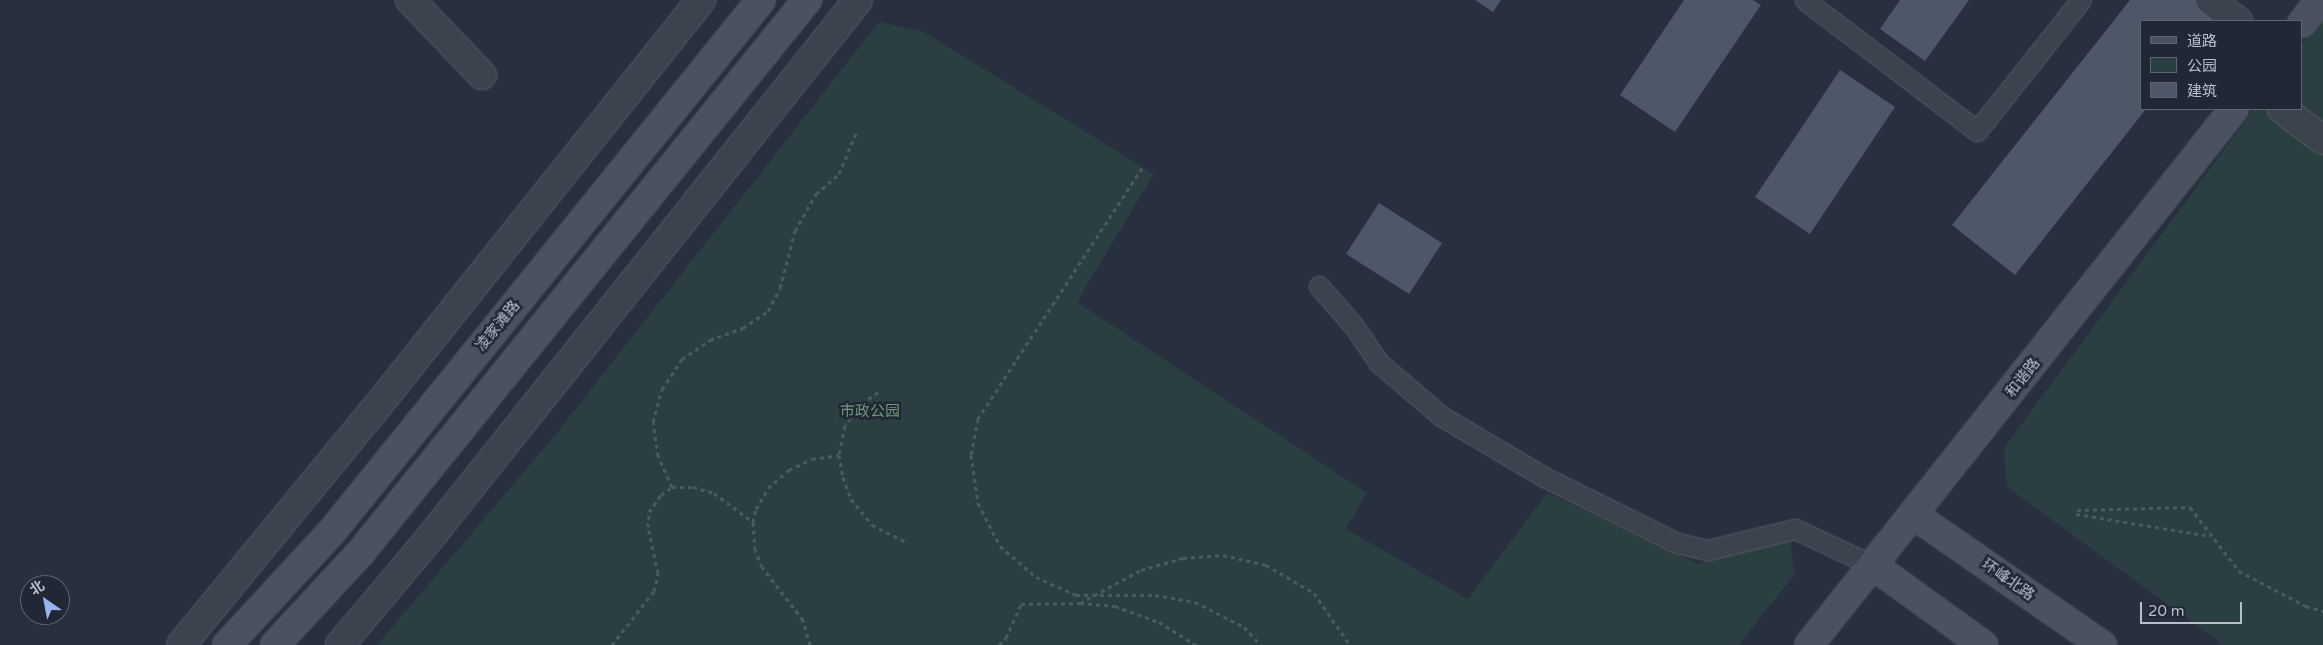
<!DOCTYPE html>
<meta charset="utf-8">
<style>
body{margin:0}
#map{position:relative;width:2323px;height:645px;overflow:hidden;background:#28303f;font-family:"Varela Round","Noto Sans SC",sans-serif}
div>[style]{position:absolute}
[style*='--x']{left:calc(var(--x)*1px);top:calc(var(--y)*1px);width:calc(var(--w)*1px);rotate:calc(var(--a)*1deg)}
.green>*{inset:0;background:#2b3e41}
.building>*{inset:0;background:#4e5768}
.path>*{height:3px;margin-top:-1.5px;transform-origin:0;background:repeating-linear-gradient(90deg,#4a5b5f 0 4px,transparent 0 8px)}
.roads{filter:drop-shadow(0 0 1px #575e6a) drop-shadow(0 0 1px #575e6a)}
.lane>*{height:19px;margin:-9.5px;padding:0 9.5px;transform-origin:9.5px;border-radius:9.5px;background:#3c434f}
.street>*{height:28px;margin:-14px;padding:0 14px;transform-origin:14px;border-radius:14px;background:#3c434f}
.secondary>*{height:28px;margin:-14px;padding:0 14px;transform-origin:14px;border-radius:14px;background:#4a5262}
span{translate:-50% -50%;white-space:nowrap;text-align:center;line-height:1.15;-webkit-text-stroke:5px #212835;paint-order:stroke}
.street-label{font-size:15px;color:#b8beca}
.park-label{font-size:15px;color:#71997d}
.legend{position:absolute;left:2140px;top:20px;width:162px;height:90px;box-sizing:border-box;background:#212835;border:1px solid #5d6471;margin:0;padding:6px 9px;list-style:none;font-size:15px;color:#b8beca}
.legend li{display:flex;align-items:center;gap:10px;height:25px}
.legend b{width:25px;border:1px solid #5d6471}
.north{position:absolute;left:20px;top:575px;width:50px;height:50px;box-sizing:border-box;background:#212835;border:1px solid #5d6471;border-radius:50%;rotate:327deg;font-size:14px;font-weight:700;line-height:20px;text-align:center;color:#b8beca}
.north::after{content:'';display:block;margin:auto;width:18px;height:22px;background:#97b4f1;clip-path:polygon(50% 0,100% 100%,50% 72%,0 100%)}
.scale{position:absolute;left:2140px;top:602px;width:102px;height:22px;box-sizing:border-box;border:2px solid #b8beca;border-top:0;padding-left:6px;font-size:15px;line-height:18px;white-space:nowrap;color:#b8beca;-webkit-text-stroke:4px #212835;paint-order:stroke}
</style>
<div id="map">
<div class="green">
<div style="clip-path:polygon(2323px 15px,2323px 645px,2223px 645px,2007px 487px,2004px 448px,2254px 109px,2302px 109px,2302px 44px)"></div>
<div style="clip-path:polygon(879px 22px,924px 32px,1154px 174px,1077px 302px,1367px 493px,1346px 529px,1468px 599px,1547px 493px,1698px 564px,1790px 534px,1794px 575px,1739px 645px,377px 645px,556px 434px)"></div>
</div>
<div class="building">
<div style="clip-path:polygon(1475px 0,1501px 0,1493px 12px)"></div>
<div style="clip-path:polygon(1684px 0,1753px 0,1761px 5px,1675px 132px,1620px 95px)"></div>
<div style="clip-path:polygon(1900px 0,1969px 0,1925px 61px,1880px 29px)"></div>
<div style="clip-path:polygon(2130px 0,2197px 0,2215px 21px,2142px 21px,2142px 109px,2146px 109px,2015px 275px,1952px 225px)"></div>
<div style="clip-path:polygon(1840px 70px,1895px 107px,1810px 234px,1755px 197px)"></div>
<div style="clip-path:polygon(1379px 203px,1442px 243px,1409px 294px,1346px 254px)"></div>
</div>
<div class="path">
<div style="--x:1142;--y:168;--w:300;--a:123.2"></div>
<div style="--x:978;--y:419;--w:37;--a:101"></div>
<div style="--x:971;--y:455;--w:49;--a:81.7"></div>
<div style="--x:978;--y:503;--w:48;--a:62.9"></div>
<div style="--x:1000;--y:546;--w:48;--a:40.7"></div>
<div style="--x:1036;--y:577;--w:44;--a:24.2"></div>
<div style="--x:1076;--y:595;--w:79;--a:0"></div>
<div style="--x:1155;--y:595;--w:41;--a:9.9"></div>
<div style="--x:1195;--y:602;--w:55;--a:27"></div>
<div style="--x:1244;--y:627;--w:25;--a:47"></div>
<div style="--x:878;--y:392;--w:22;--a:144"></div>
<div style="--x:860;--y:405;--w:26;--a:126"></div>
<div style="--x:845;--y:426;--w:30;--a:102"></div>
<div style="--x:839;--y:455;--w:22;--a:80"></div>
<div style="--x:843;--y:477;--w:23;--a:70"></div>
<div style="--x:851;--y:499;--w:33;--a:51"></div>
<div style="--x:872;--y:525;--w:40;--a:26.6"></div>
<div style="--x:672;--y:487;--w:34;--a:-114"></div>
<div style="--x:658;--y:456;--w:34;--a:-98"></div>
<div style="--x:653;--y:422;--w:34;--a:-75"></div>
<div style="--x:662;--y:389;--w:36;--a:-56"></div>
<div style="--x:682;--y:359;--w:34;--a:-34"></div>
<div style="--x:710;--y:340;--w:35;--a:-20"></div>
<div style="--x:743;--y:328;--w:30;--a:-34"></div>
<div style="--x:768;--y:311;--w:26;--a:-62"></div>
<div style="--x:780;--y:288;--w:59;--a:-75.3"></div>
<div style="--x:795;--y:231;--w:43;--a:-60.4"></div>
<div style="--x:816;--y:194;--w:30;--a:-41"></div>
<div style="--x:839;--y:174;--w:47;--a:-67.3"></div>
<div style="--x:2077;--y:510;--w:113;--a:-1.5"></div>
<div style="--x:2190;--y:507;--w:81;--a:52.6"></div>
<div style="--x:2239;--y:571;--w:76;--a:27.6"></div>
<div style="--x:2306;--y:606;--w:18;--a:16"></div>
<div style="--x:2076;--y:514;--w:137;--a:9.3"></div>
<div style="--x:1080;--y:603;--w:69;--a:-28.4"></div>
<div style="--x:1141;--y:570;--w:44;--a:-15.9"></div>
<div style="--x:1183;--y:558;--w:40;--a:-4.3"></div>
<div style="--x:1223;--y:555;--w:44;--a:13.1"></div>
<div style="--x:1266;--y:565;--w:56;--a:30.3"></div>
<div style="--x:1314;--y:593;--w:63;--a:55.3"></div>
<div style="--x:612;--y:645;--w:68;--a:-52.1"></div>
<div style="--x:654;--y:591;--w:18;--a:-77"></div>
<div style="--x:658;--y:573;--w:47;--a:-102.3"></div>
<div style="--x:648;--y:527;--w:15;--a:-86"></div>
<div style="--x:649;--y:512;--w:21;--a:-55"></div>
<div style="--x:661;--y:495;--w:14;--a:-36"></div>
<div style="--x:672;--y:487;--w:21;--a:0"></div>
<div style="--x:693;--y:487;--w:22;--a:16"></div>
<div style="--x:714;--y:493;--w:49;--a:36.6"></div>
<div style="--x:810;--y:645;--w:26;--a:-106"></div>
<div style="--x:803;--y:620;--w:67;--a:-127.7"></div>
<div style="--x:762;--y:567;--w:18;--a:-112"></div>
<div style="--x:755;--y:550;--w:28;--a:-94"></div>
<div style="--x:753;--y:522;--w:13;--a:-77"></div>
<div style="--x:756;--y:509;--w:24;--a:-60"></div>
<div style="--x:768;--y:488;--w:28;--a:-41"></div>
<div style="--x:789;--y:470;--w:25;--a:-26"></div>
<div style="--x:812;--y:459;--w:27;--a:-8"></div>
<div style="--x:999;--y:645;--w:10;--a:-45"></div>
<div style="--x:1006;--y:638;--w:37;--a:-66"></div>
<div style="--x:1021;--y:604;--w:59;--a:-1"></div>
<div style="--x:1080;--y:603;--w:35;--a:5"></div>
<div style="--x:1115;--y:606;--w:47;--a:20"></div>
<div style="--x:1159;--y:622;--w:44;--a:31.9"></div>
</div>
<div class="roads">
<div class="lane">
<div style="--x:1805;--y:0;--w:216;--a:37.3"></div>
<div style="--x:1977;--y:131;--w:167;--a:-51.6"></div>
<div style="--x:1319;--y:286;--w:52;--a:48.9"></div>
<div style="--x:1353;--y:325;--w:46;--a:55.6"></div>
<div style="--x:1379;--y:363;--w:82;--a:40.5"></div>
<div style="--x:1441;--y:416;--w:120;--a:30.6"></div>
<div style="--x:1544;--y:477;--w:148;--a:26.4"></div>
<div style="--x:1677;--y:543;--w:32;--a:13"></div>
<div style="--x:1708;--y:550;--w:89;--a:-13.6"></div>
<div style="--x:1795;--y:529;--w:87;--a:25.1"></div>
</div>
<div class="street">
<div style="--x:410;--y:0;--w:104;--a:46.2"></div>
<div style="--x:2210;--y:0;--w:35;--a:37"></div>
<div style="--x:2282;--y:109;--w:51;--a:37.1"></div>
<div style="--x:181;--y:645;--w:307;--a:-50.6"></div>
<div style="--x:376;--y:408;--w:522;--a:-51.46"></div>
<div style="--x:340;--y:645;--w:145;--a:-50"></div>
<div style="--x:433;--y:534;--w:682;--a:-51.48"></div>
</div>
<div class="secondary">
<div style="--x:2302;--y:23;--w:29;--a:-52"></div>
<div style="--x:1914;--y:515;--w:229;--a:34.7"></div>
<div style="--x:1874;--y:566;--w:135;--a:35.9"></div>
<div style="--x:227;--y:645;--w:158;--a:-47.3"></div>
<div style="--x:334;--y:529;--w:680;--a:-51.09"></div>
<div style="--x:275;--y:645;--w:127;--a:-47.2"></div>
<div style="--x:361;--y:552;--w:710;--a:-51.06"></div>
<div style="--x:1809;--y:645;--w:684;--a:-51.59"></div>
</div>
</div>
<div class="street-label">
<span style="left:498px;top:326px;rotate:-51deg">凌家滩路</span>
<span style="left:2023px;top:378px;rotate:-52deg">和谐路</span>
<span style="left:2008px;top:580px;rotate:35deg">环峰北路</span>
</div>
<div class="park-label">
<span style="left:870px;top:412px">市政公园</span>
</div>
<ul class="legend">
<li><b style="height:6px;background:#4a5262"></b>道路</li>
<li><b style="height:14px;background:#2b3e41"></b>公园</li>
<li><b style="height:14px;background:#4e5768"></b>建筑</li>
</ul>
<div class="north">北</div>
<div class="scale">20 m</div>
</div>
